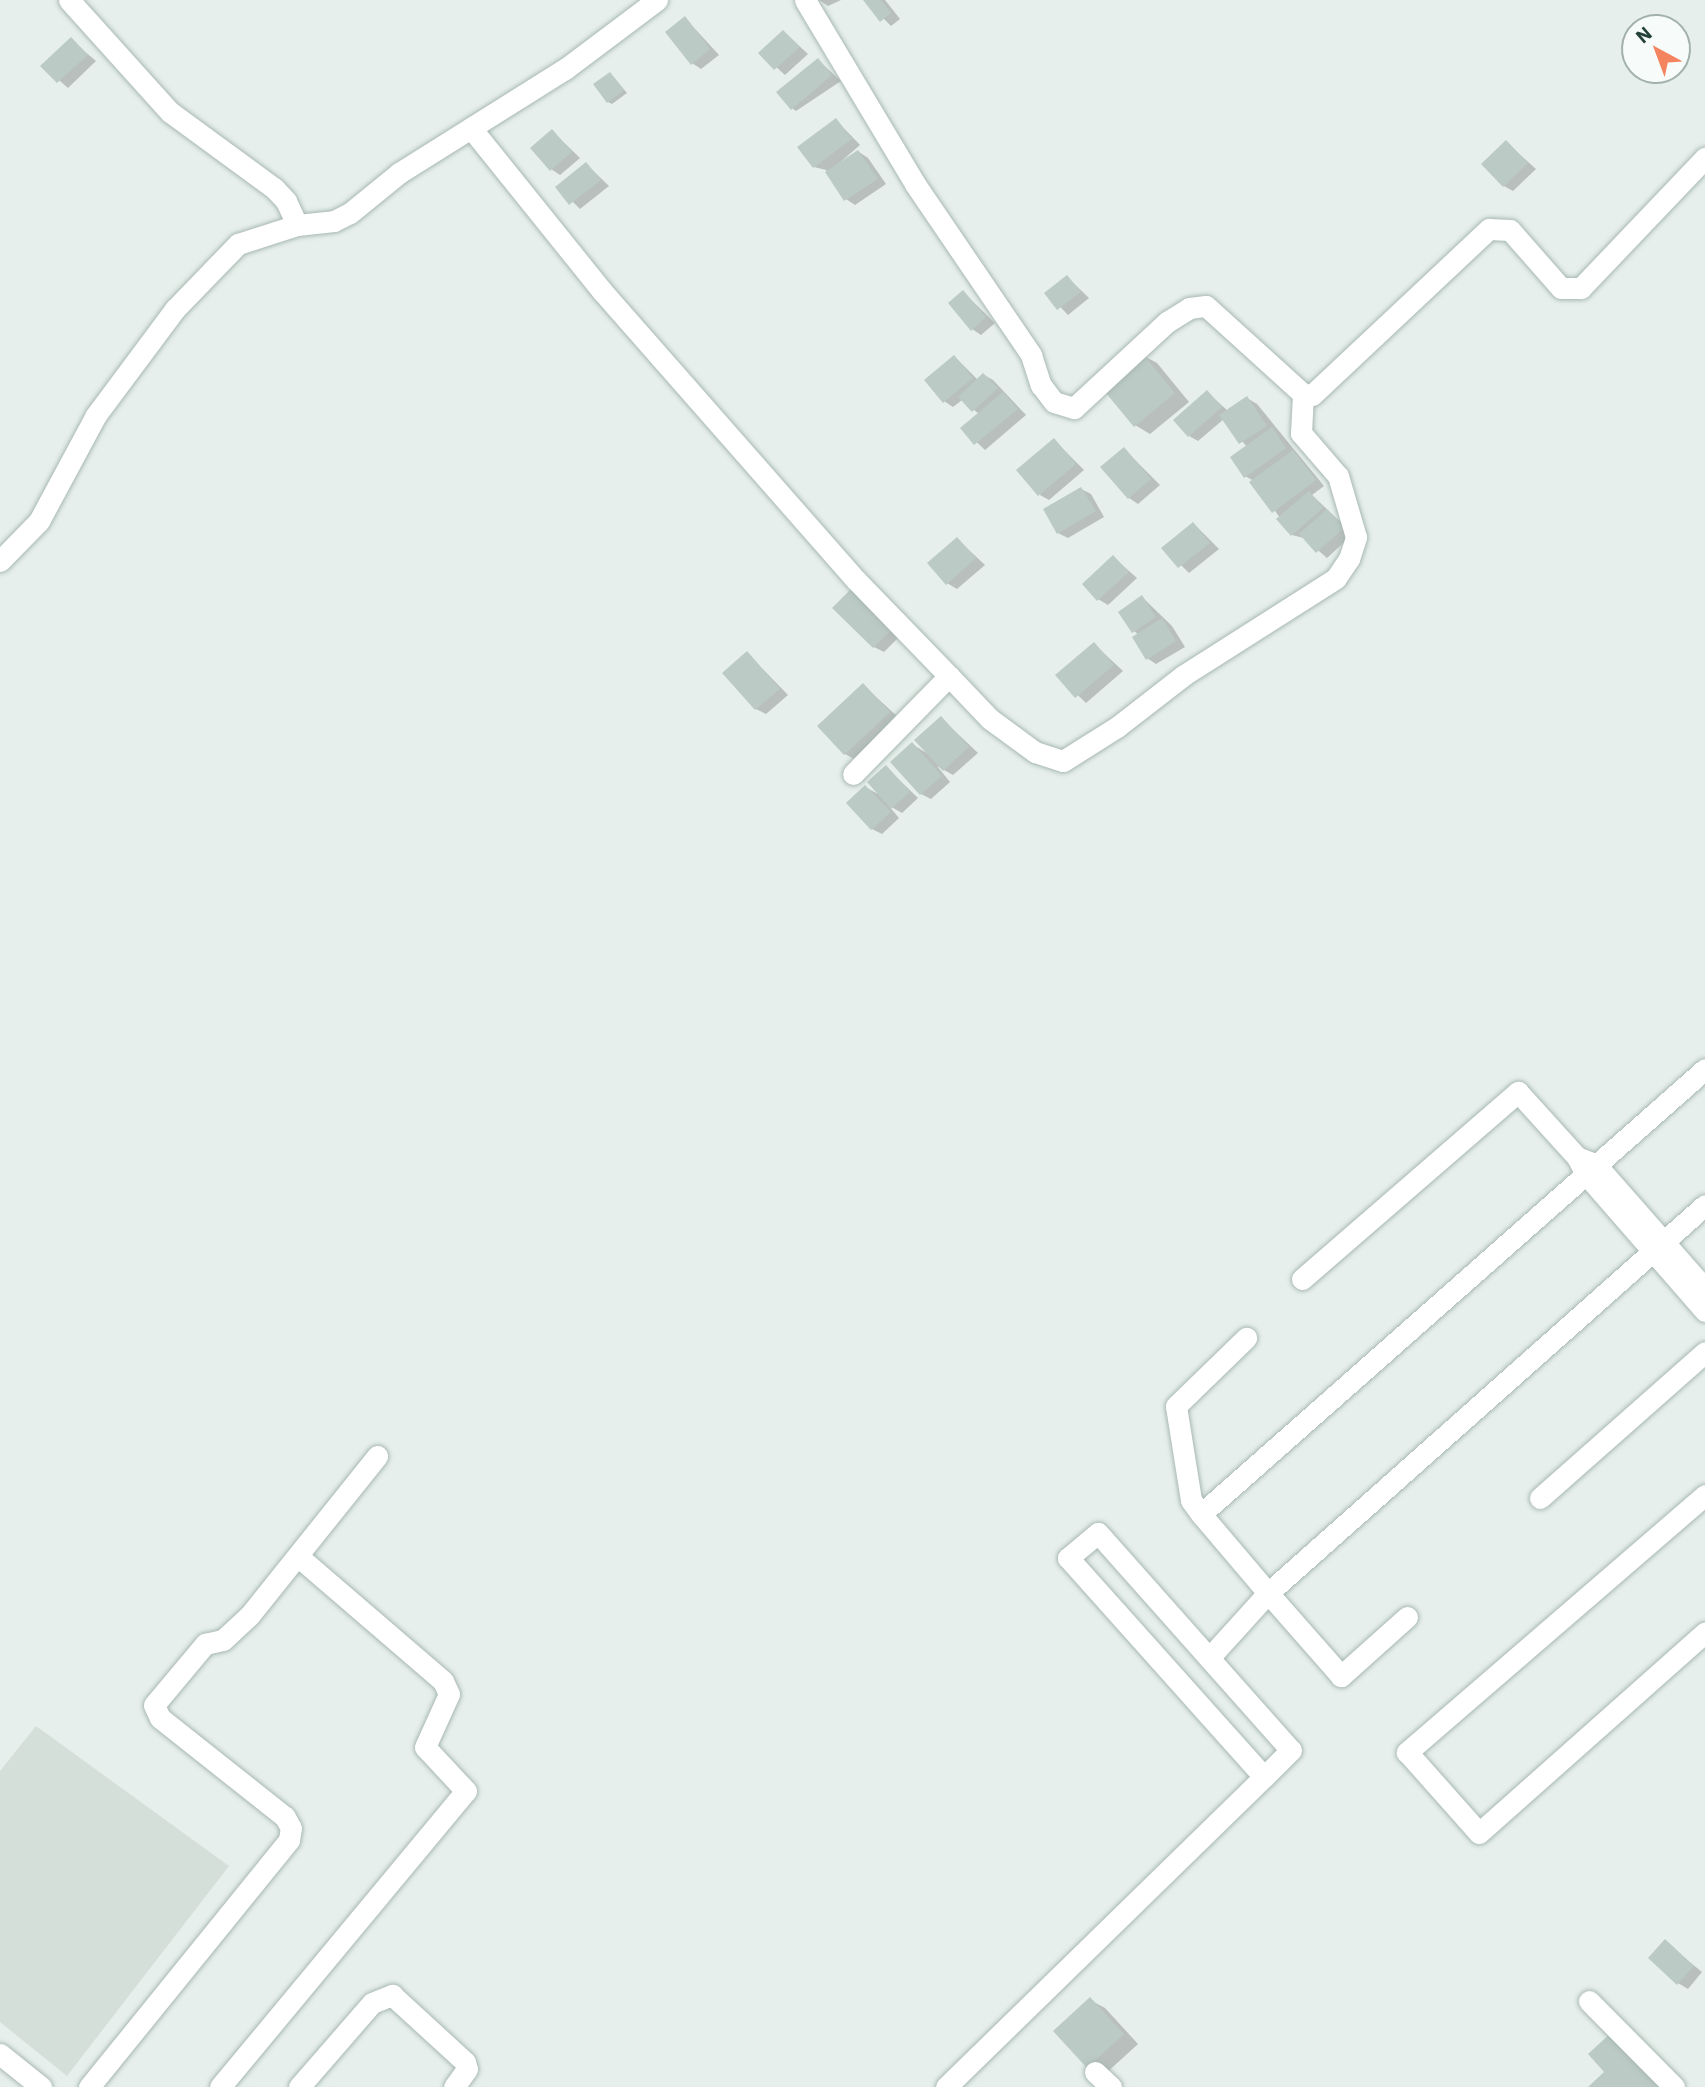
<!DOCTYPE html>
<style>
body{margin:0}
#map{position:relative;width:1705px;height:2087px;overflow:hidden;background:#e6efeb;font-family:"IBM Plex Sans",sans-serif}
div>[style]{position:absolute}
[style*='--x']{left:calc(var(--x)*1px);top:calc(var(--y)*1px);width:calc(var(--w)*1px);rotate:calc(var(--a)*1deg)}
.built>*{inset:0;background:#d4dfda}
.shadow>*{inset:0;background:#0003}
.building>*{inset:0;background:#bbcac4}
.roads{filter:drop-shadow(0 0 2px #a8b8b2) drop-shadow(0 0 2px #a8b8b2)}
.street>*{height:21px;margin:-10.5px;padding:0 10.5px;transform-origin:10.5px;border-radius:10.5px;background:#fff}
.secondary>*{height:21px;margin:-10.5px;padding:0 10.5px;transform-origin:10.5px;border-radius:10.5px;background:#fff}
span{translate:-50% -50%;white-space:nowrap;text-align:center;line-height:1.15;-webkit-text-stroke:5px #f7fbf9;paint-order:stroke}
.north{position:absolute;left:1621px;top:14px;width:70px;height:70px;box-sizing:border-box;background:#f7fbf9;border:2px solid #a3b1ad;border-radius:50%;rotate:319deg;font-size:19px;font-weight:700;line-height:28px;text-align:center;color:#24423a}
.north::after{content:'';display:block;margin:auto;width:24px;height:32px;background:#f4845f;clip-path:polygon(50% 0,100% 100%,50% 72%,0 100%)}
</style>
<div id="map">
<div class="built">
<div style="clip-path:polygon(36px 1726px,229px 1866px,67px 2076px,0 2022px,0 1771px)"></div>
</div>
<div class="shadow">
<div style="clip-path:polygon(819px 0,841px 0,828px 6px)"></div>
<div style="clip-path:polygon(865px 0,885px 0,900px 19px,891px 26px)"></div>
<div style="clip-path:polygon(685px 18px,719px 55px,701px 69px,692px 63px)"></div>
<div style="clip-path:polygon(784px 32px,808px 54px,785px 75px,761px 53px)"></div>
<div style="clip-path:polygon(71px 40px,96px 61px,68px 88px,43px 66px)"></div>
<div style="clip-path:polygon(818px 60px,841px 81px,796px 111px,792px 108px)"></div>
<div style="clip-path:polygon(611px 74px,627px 93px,612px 104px,608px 102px)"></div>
<div style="clip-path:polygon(836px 120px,860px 145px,829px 172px,859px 152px,868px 158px,886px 184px,855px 205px,846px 199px,826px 170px,814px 167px)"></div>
<div style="clip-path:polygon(552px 131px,580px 158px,560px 175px,551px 169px)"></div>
<div style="clip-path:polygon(1506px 142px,1536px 169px,1513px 191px,1504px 186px)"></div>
<div style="clip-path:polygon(586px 164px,609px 186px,580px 209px,558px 187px)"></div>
<div style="clip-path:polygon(1067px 277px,1089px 298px,1068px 315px,1047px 293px)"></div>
<div style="clip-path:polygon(963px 292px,995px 323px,981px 335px,972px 329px)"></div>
<div style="clip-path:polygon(1142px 355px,1157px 363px,1189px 402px,1150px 434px,1135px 425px)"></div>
<div style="clip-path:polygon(955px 357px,978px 380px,984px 375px,993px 380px,1026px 415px,985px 450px,962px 428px,979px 414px,962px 400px,953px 407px,944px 401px)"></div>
<div style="clip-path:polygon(1207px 392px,1228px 411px,1247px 398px,1257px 404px,1324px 486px,1312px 495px,1353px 534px,1327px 558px,1304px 538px,1292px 535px,1254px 481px,1245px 476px,1247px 447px,1224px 419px,1198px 441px,1189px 436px)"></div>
<div style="clip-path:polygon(1054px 440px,1084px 470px,1049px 500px,1040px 495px)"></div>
<div style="clip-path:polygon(1124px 449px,1160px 485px,1138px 504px,1129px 498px)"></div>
<div style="clip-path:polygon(1081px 489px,1091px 494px,1104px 517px,1068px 538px,1058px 533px)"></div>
<div style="clip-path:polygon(1194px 524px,1219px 549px,1189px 573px,1164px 548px)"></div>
<div style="clip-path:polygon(957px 539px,985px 565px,957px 589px,947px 583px)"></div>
<div style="clip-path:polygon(1113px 557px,1137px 578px,1108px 605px,1098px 599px)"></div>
<div style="clip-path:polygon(851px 591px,901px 635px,884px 652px,874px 647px)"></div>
<div style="clip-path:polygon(1142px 597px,1172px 626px,1185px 647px,1156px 664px,1147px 658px,1139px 635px,1134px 631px)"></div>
<div style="clip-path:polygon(1094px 644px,1123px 671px,1086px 703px,1058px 676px)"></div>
<div style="clip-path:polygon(747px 653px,788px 695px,766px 714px,756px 709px)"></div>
<div style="clip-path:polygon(863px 685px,899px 718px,854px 759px,845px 754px)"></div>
<div style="clip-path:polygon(941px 718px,978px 753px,953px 775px,937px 766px,950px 782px,931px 799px,921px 794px,912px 744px,928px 754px)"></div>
<div style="clip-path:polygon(886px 767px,918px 798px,902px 813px,888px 805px,899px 818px,882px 834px,872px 829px,865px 787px,880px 795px)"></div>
<div style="clip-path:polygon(1665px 1942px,1702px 1972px,1688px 1989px,1678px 1983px)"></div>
<div style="clip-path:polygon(1090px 2000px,1105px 2008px,1138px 2044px,1103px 2076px,1056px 2031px)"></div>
</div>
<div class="building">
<div style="clip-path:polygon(863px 0,881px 0,891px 13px,880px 22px)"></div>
<div style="clip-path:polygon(685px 16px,710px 49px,691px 65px,665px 32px)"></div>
<div style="clip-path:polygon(783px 30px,800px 47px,774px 70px,758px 53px)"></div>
<div style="clip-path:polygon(71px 37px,88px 55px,57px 83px,40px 66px)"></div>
<div style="clip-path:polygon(818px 58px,832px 75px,791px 110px,776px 92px)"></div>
<div style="clip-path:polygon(610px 72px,624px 90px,607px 103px,593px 84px)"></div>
<div style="clip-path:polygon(836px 118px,852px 139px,813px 168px,797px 147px)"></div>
<div style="clip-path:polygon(552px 129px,572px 152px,550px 171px,530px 148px)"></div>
<div style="clip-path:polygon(1506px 140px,1528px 163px,1503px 187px,1481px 164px)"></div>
<div style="clip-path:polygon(858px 150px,878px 179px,844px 201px,825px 172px)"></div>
<div style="clip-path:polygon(586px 162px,601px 180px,569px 205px,555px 187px)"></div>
<div style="clip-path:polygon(1067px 275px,1081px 292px,1057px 310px,1044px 293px)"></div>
<div style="clip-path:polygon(963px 290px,986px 317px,971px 331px,948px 303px)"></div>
<div style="clip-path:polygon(1142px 353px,1175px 393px,1134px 427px,1101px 387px)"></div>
<div style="clip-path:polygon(954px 355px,973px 378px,943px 403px,924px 380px)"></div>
<div style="clip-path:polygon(983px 373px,998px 388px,972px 412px,958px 397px)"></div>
<div style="clip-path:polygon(1207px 390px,1222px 407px,1188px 437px,1173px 420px)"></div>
<div style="clip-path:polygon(1003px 392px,1018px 409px,974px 445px,960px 428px)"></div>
<div style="clip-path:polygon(1247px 396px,1267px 426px,1239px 444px,1219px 415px)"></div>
<div style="clip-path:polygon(1272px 427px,1286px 448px,1244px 478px,1230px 457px)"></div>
<div style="clip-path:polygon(1054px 438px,1076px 464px,1038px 496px,1016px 470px)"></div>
<div style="clip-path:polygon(1124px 447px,1151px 479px,1128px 499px,1100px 467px)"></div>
<div style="clip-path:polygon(1293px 450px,1316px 480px,1272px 513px,1249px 482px)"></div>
<div style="clip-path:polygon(1081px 487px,1096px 511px,1057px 534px,1043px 509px)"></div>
<div style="clip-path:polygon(1309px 491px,1323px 508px,1291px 536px,1276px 519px)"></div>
<div style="clip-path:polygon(1327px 509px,1344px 528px,1316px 553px,1299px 534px)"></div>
<div style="clip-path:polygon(1193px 522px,1210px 543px,1178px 568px,1161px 548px)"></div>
<div style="clip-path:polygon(957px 537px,976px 558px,946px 585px,927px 563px)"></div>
<div style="clip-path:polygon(1113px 555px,1129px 572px,1097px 601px,1082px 584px)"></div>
<div style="clip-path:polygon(851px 589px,892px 629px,873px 648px,832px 608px)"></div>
<div style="clip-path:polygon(1142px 595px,1156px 617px,1132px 633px,1118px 612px)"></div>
<div style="clip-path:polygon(1162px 618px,1176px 641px,1146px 660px,1132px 637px)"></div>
<div style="clip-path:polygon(1094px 642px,1114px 665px,1075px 698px,1055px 675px)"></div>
<div style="clip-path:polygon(747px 651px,780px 689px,755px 710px,722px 673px)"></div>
<div style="clip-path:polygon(863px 683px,890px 712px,844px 755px,817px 726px)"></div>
<div style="clip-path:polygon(941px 716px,969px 747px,943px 771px,914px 740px)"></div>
<div style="clip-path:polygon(912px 742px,942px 776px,920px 795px,890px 762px)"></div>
<div style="clip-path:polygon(886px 765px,910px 792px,891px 809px,867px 782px)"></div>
<div style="clip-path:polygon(865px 785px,891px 812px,871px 830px,846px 803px)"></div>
<div style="clip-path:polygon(1665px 1939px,1694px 1966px,1677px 1985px,1648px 1958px)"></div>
<div style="clip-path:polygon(1090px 1997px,1124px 2034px,1087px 2068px,1053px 2031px)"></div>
<div style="clip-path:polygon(1613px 2031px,1665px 2087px,1588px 2087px,1604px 2072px,1588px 2054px)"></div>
</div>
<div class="roads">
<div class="street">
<div style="--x:69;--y:0;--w:151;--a:48"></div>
<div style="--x:170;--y:112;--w:129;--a:36.2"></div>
<div style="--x:274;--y:188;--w:18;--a:47"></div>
<div style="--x:286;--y:201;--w:26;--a:65"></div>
<div style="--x:805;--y:0;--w:214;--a:59.1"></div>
<div style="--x:915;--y:184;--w:207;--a:55.8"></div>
<div style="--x:1031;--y:355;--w:32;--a:72"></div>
<div style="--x:1041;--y:385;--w:21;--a:53"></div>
<div style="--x:1054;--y:402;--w:21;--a:17"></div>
<div style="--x:1074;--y:408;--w:127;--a:-42.8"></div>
<div style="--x:1167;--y:322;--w:26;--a:-32"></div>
<div style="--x:1189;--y:308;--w:17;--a:-7"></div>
<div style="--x:1206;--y:306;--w:131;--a:42.2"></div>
<div style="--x:1303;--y:394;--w:9;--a:6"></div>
<div style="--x:1312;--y:395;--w:243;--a:-43.2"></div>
<div style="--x:1489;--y:229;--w:21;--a:3"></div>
<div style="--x:1510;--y:230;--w:77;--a:48.7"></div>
<div style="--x:1561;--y:288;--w:20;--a:0"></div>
<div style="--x:1581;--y:288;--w:180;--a:-46.4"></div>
<div style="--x:471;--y:128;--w:209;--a:51.2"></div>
<div style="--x:602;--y:291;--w:385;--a:48.7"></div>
<div style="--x:856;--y:580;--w:134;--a:45.9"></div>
<div style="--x:949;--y:676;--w:137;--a:134.4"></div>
<div style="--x:0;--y:561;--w:56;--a:-45.7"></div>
<div style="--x:39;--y:521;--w:120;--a:-61.7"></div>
<div style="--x:96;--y:415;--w:132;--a:-53.3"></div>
<div style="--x:175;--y:309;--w:91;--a:-45.9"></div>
<div style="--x:238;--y:244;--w:62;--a:-17.9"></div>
<div style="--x:297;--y:225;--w:37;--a:-6"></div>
<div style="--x:334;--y:221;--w:18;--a:-27"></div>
<div style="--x:350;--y:213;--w:63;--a:-39.2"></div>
<div style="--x:399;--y:173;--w:196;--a:-32.1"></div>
<div style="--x:565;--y:69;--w:115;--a:-36.9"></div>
<div style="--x:949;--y:676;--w:59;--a:46.4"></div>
<div style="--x:990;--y:719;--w:56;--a:36.3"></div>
<div style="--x:1035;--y:752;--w:29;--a:18"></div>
<div style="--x:1063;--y:761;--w:64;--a:-32.2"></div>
<div style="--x:1117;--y:727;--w:85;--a:-37.8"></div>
<div style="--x:1184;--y:675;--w:180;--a:-32.5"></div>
<div style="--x:1336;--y:578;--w:23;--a:-56"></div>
<div style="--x:1349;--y:559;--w:23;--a:-72"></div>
<div style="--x:1356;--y:537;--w:64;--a:-106.4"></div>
<div style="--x:1338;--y:476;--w:57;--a:-130.7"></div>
<div style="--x:1301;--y:433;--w:39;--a:-87"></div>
<div style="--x:1302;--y:1279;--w:286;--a:-40.9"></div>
<div style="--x:1518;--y:1092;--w:88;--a:47.8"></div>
<div style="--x:1705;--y:1289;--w:167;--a:-131.3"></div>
<div style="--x:1595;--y:1164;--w:19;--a:-159"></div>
<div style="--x:1577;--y:1157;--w:18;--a:63"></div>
<div style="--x:1585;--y:1173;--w:183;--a:49"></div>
<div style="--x:1705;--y:1495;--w:394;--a:139.2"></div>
<div style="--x:1407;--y:1752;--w:108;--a:48.4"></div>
<div style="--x:1479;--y:1833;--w:302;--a:-41.6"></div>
<div style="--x:1540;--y:1498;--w:220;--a:-41.5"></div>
<div style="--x:1201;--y:1514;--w:17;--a:-126"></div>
<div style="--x:1191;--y:1500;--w:95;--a:-99.1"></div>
<div style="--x:1176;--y:1406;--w:98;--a:-44.2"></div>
<div style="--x:1098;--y:1533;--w:290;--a:48.4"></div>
<div style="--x:1291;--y:1750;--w:38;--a:135"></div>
<div style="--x:1264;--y:1777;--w:294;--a:-131.8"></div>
<div style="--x:1068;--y:1558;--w:39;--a:-40"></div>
<div style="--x:1407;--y:1617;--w:89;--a:138.2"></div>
<div style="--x:1341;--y:1676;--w:111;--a:-131.3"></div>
<div style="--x:1268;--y:1593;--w:584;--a:-41.6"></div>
<div style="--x:1209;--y:1658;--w:88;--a:-47.8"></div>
<div style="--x:1268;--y:1593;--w:104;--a:-130.3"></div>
<div style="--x:1201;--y:1514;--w:672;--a:-41.44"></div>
<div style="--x:1589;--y:2001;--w:121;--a:45.3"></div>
<div style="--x:1095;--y:2072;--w:22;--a:43"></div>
<div style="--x:89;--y:2087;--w:318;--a:-51"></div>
<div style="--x:289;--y:1840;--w:12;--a:-81"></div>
<div style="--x:291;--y:1828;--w:13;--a:-119"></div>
<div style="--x:285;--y:1817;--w:159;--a:-141.6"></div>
<div style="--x:160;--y:1718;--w:14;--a:-115"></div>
<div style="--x:154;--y:1705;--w:80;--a:-50.1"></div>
<div style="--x:205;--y:1644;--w:18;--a:-13"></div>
<div style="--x:223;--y:1640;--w:35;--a:-43"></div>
<div style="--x:249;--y:1616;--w:205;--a:-51.3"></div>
<div style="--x:220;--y:2087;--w:385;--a:-50.3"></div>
<div style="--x:466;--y:1791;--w:60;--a:-133"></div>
<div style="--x:425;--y:1747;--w:58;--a:-65.6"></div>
<div style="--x:449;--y:1694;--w:14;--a:-115"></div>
<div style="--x:443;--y:1681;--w:189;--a:-139.3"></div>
<div style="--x:299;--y:2087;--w:111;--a:-49"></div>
<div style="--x:372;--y:2003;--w:22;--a:-22"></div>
<div style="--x:392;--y:1995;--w:99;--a:42.5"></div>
<div style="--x:465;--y:2062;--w:7;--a:74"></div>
<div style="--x:467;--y:2069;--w:22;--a:126"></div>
<div style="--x:946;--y:2087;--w:444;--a:-44.3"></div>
</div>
<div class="secondary">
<div style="--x:0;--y:2054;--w:53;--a:38.8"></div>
</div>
</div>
<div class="north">N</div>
</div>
